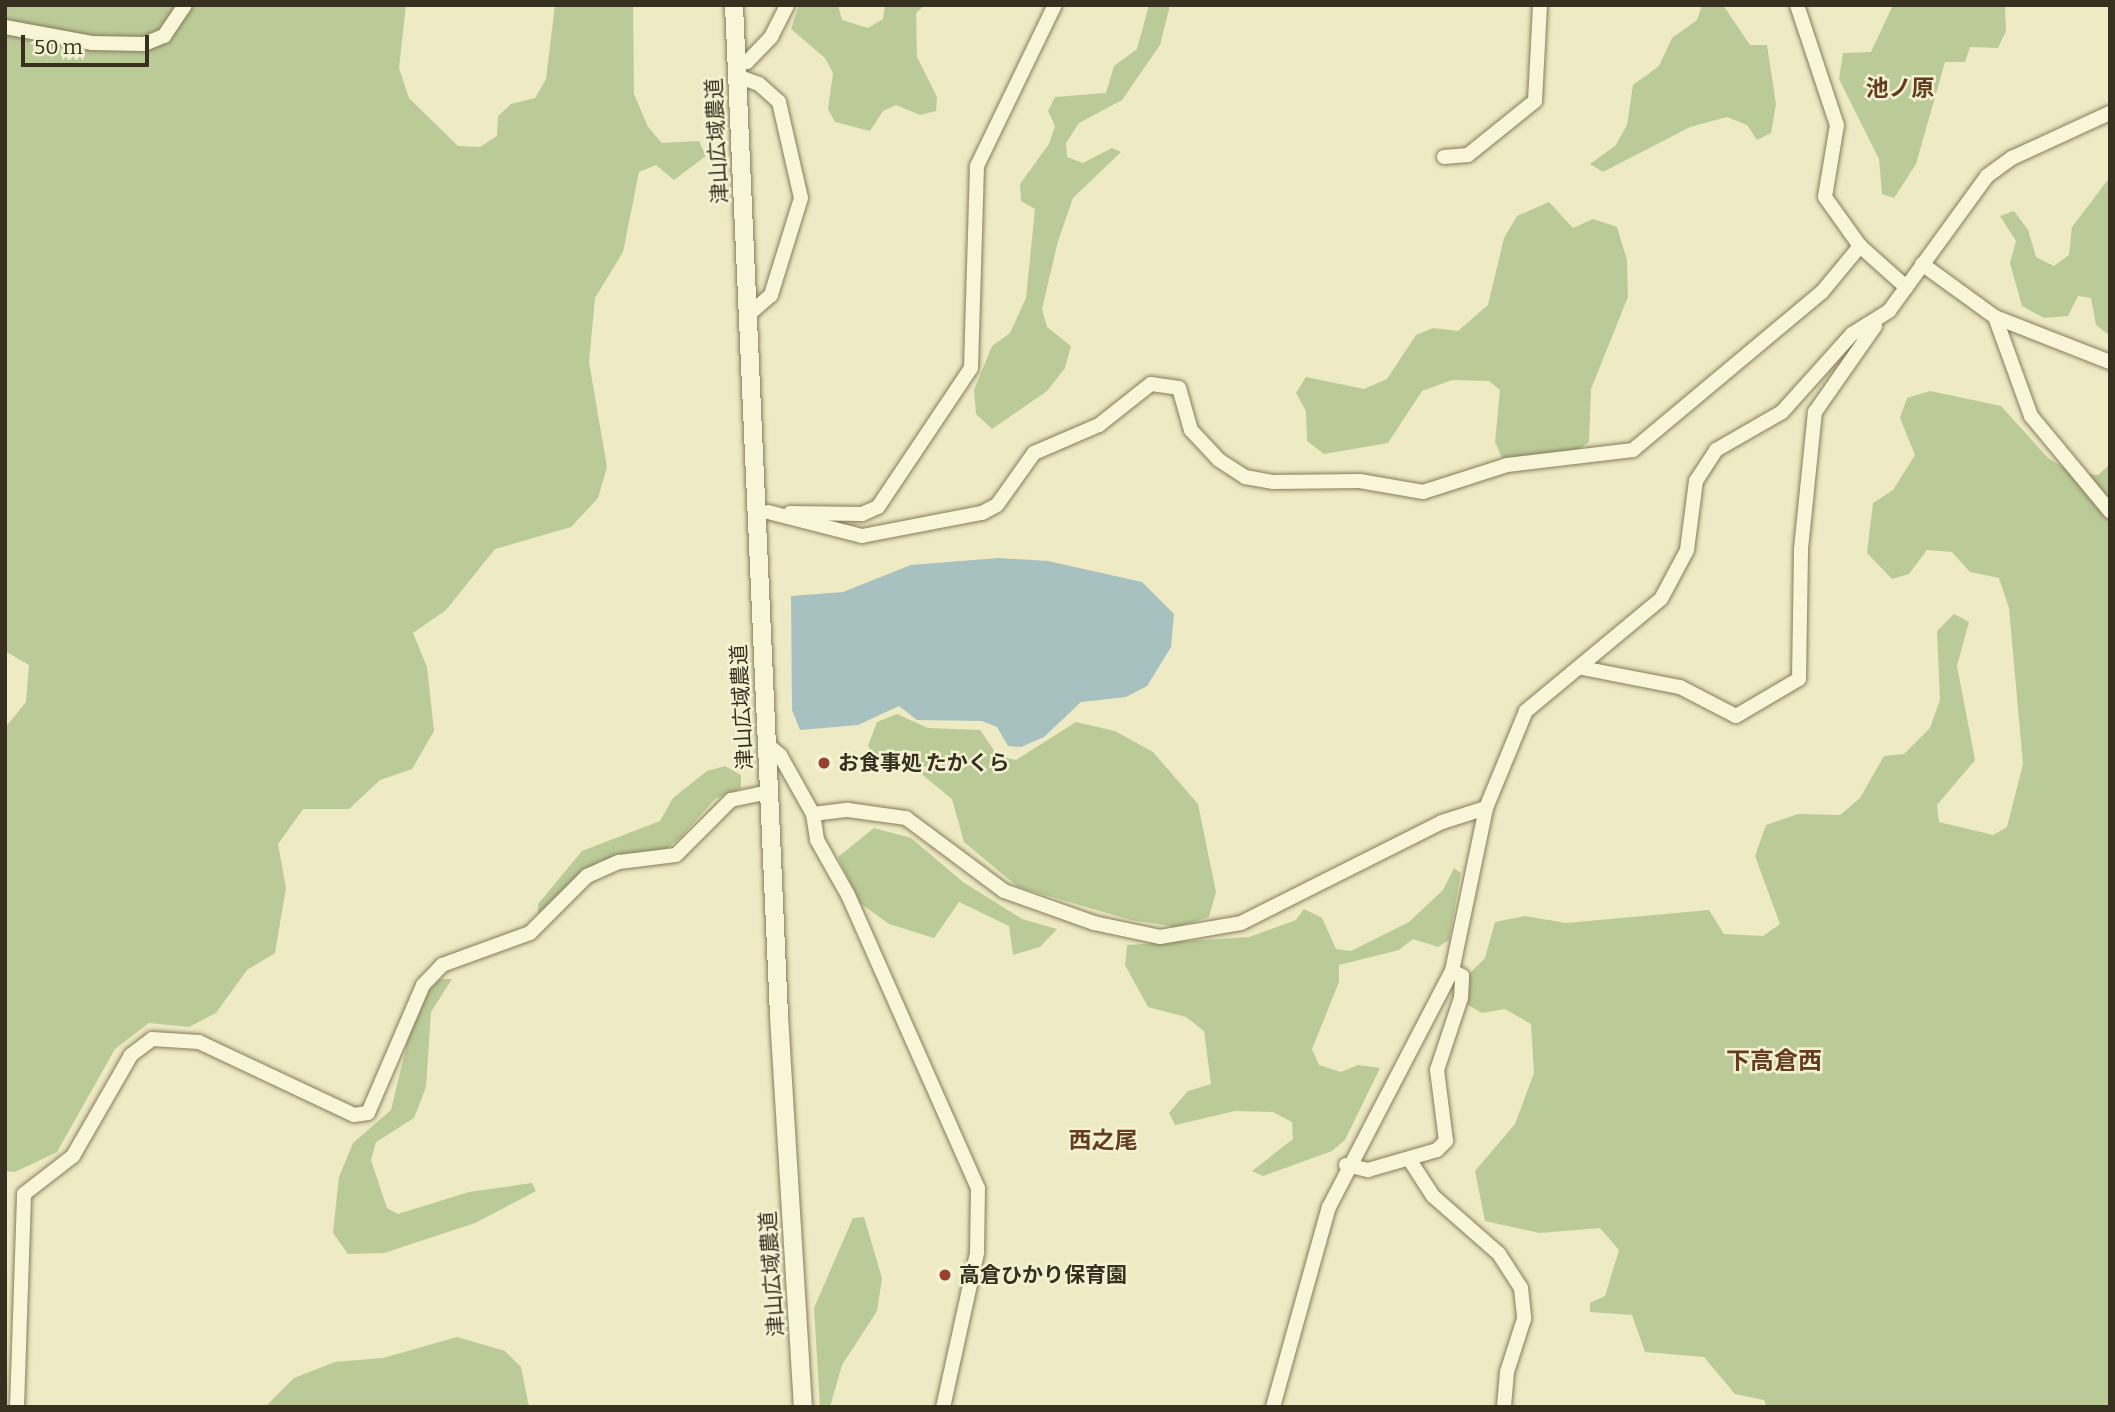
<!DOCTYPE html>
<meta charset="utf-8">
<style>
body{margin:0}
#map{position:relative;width:2115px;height:1412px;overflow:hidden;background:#edeac4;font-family:Bitter,"Noto Sans JP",serif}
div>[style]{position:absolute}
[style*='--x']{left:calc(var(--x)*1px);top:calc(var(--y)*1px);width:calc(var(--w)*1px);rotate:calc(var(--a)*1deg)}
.green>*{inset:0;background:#bacb98}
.water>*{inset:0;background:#a6c1bf}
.roads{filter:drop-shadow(0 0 2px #887c5b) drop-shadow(0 0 2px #887c5b)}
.minor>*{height:14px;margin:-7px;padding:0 7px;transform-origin:7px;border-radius:7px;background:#f8f5d8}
.tertiary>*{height:18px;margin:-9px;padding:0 9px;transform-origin:9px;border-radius:9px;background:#f8f5d8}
.dots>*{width:19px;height:19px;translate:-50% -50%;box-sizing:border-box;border:4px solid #f5f2d4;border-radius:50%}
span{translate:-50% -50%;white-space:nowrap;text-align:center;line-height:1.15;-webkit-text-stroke:5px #f5f2d4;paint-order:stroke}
.street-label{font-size:21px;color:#38301f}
.poi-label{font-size:21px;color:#38301f;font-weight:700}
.left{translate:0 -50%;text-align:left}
.neighbourhood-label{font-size:23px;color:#643c1f;font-weight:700}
.quarter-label{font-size:24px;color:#643c1f;font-weight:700}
.frame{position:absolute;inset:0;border:7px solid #38301f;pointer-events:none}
.scale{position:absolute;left:21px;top:35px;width:128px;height:32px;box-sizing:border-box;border:4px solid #38301f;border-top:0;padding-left:9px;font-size:21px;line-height:24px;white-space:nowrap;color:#38301f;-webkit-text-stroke:5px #f5f2d4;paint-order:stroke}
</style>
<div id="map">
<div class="green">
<div style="clip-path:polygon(5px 5px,406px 5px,399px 68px,409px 98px,458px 146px,480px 147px,497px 136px,498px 116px,511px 104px,535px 98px,546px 79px,555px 5px,633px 5px,634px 94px,648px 127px,662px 143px,699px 141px,706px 156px,674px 180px,656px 165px,639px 172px,623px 252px,595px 298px,589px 362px,607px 467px,598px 498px,571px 527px,495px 549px,446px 610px,413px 633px,427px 667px,434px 731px,412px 769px,380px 780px,349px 809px,303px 809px,278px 844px,286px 888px,275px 953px,247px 970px,216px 1013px,189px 1027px,149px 1023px,115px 1049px,57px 1152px,15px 1172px,5px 1171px,5px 728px,26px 702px,29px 665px,5px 651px)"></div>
<div style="clip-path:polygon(799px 5px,838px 5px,842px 20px,868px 28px,883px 19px,885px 5px,925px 5px,916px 13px,917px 57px,937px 97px,936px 111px,920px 115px,896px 105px,883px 111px,870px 131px,835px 122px,828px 109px,833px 73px,825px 58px,791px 29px)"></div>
<div style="clip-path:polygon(1149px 5px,1170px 5px,1160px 45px,1122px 100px,1079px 123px,1066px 143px,1067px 157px,1083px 163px,1112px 148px,1121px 152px,1073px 198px,1058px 241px,1042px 309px,1047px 327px,1071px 346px,1065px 368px,1047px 391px,992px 429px,976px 414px,974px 390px,992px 346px,1010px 333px,1026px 298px,1035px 209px,1021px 201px,1020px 184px,1049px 144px,1055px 126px,1048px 111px,1055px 97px,1106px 93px,1114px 66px,1137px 49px)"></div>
<div style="clip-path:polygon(1702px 5px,1723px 5px,1750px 45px,1767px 45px,1776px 104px,1771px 133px,1757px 140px,1747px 125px,1727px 117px,1690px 127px,1603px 172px,1590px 164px,1615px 146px,1627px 125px,1633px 85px,1659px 66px,1672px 38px,1697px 20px)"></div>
<div style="clip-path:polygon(1893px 5px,2005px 5px,2006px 31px,1998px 48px,1970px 47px,1965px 62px,1945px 62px,1916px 164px,1894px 198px,1882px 194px,1879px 159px,1839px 79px,1843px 53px,1871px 52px)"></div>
<div style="clip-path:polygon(2110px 177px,2110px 336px,2096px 325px,2091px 298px,2078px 296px,2068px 316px,2044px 318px,2022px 306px,2010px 263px,2016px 241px,2000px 216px,2014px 211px,2028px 230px,2036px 257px,2054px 266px,2069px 255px,2072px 227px)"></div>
<div style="clip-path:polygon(1549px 202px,1573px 228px,1593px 219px,1617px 227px,1627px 260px,1628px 297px,1591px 389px,1589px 442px,1574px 452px,1502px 458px,1495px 442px,1500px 390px,1489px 381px,1452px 380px,1422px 391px,1388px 443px,1324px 454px,1307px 441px,1306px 411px,1296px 393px,1306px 377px,1364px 389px,1387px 379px,1416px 335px,1433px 328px,1458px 331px,1488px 305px,1504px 238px,1517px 216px)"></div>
<div style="clip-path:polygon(1930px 391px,2001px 406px,2048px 458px,2073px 473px,2098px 475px,2108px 466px,2110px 431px,2110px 1407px,1767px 1407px,1764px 1400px,1735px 1394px,1704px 1357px,1645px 1352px,1632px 1315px,1590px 1312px,1590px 1303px,1605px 1296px,1619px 1250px,1600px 1228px,1540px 1233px,1485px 1221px,1475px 1171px,1515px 1124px,1534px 1073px,1531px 1024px,1505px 1009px,1482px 1013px,1468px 1005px,1469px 974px,1485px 958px,1495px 922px,1525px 916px,1566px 923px,1709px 910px,1724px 934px,1763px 936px,1780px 924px,1755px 856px,1766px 825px,1798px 814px,1840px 815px,1860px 798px,1884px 756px,1904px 754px,1930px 728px,1940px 700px,1937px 631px,1954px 614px,1969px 622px,1957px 666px,1975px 760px,1937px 805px,1939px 822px,1993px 835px,2007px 827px,2023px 764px,2009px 608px,1999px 578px,1970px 572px,1952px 552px,1927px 550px,1909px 574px,1892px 579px,1867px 553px,1873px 503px,1893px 490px,1915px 455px,1900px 418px,1907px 398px)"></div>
<div style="clip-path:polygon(897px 714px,928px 728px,980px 730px,998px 756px,1016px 760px,1076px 722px,1115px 731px,1153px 752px,1198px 804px,1216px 892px,1209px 917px,1177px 927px,1131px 920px,1018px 887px,964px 842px,952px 799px,909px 764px,879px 762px,868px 746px,877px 722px)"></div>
<div style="clip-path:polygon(725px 766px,741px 775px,741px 788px,715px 799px,680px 838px,662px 852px,599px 861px,538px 914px,538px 904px,582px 851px,660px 821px,673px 798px,707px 771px)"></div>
<div style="clip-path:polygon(874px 828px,911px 838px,963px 882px,1022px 919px,1057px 929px,1040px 947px,1013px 955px,1009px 926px,959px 902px,934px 938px,889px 924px,860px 903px,838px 857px)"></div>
<div style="clip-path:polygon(1454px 868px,1461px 873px,1449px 940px,1438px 947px,1413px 939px,1399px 950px,1339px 965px,1339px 982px,1312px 1049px,1319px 1065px,1341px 1072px,1358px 1065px,1380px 1068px,1345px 1140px,1332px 1151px,1263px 1176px,1252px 1171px,1293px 1139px,1292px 1122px,1273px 1112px,1235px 1111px,1175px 1125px,1169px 1113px,1188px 1091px,1211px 1084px,1204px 1031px,1186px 1017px,1148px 1007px,1125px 965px,1127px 945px,1249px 937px,1296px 920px,1304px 909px,1322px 918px,1336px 949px,1351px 951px,1409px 922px,1443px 890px)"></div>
<div style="clip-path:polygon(440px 979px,452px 979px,431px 1012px,426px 1087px,414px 1118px,376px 1142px,371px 1160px,387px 1208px,398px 1214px,469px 1192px,532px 1183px,536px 1191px,475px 1223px,384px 1253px,348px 1254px,333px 1233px,339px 1177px,353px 1143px,391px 1110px,410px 1031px,426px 993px)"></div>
<div style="clip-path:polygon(864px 1217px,882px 1278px,877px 1311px,842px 1365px,830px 1407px,820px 1407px,814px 1308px,853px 1218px)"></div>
<div style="clip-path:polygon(457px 1337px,505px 1351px,521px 1367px,529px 1407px,265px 1407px,294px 1378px,335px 1362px,383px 1358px)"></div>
</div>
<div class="water">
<div style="clip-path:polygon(999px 558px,1048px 561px,1142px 582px,1174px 614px,1171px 647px,1147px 686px,1126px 697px,1081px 702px,1044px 737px,1021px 747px,1008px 746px,997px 727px,982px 721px,917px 720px,899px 706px,858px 725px,800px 730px,792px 710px,791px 596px,843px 592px,911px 565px)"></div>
</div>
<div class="roads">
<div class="minor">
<div style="--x:1797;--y:5;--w:126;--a:71.6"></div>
<div style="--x:1837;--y:125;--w:73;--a:99.5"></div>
<div style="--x:1825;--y:197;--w:60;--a:54.5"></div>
<div style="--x:1860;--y:246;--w:62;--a:41.7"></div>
<div style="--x:5;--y:27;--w:88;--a:10.4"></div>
<div style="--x:92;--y:43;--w:52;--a:1.1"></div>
<div style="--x:144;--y:44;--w:22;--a:-22"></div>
<div style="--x:164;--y:36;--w:37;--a:-56"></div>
<div style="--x:737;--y:62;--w:10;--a:0"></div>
<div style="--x:747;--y:62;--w:35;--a:-46"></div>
<div style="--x:771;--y:37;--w:36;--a:-63"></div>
<div style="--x:737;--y:76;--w:23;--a:20"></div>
<div style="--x:759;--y:84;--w:27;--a:42"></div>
<div style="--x:779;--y:102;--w:98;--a:77.1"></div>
<div style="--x:801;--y:198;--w:102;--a:107.2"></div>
<div style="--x:771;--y:295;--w:30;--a:139"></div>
<div style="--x:1444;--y:157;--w:24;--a:-5"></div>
<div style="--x:1468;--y:155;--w:86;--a:-38.9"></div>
<div style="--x:1535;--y:101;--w:96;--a:-87"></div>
<div style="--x:1922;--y:264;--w:90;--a:36"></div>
<div style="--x:1995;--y:317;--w:105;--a:70"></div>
<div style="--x:2031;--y:416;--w:124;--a:50.3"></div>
<div style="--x:1995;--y:317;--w:123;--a:21.4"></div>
<div style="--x:768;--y:512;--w:97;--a:14.3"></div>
<div style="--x:862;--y:536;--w:122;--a:-10.9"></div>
<div style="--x:982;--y:513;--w:17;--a:-28"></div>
<div style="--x:997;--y:505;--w:64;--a:-54.6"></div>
<div style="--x:1034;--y:453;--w:71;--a:-23.3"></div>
<div style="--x:1099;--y:425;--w:66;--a:-38.3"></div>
<div style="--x:1151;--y:384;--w:28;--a:8"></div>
<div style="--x:1179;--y:388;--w:44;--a:74.1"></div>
<div style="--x:1191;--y:430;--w:41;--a:47"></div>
<div style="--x:1219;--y:460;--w:31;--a:33"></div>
<div style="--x:1245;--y:477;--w:29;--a:10"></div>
<div style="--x:1274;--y:482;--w:86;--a:-0.7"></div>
<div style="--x:1360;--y:481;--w:64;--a:9.9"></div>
<div style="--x:1423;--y:492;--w:88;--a:-17.8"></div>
<div style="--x:1507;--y:465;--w:127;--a:-6.8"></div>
<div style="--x:1633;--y:450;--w:246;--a:-39.9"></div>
<div style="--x:1822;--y:292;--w:60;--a:-50.4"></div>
<div style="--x:790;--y:513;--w:72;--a:0.8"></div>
<div style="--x:862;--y:514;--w:17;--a:-24"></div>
<div style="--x:878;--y:507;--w:167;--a:-56.2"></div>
<div style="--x:971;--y:368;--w:202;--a:-88.3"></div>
<div style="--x:977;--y:166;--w:179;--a:-64.2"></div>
<div style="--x:1582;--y:668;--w:100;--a:11"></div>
<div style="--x:1680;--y:687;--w:63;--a:27.4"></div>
<div style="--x:1736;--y:716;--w:73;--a:-30.4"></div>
<div style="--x:1799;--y:679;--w:130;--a:-89.1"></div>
<div style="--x:1801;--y:549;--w:138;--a:-84.2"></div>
<div style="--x:1815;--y:412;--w:105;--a:-55.1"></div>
<div style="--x:768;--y:745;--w:16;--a:40"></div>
<div style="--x:780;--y:755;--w:68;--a:60.8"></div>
<div style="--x:813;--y:814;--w:35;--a:-7"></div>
<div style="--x:848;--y:810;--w:59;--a:7.9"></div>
<div style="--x:906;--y:818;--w:122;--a:36.7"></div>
<div style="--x:1004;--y:891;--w:96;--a:19.6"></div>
<div style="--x:1094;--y:923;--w:67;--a:12"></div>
<div style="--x:1160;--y:937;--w:82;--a:-9.8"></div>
<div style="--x:1241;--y:923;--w:225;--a:-26.7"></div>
<div style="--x:1442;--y:822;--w:46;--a:-17.7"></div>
<div style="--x:813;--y:814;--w:26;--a:81"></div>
<div style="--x:817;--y:840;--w:63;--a:60.6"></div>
<div style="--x:848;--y:895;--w:321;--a:66.1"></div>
<div style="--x:978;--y:1188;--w:65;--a:90.9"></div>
<div style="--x:977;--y:1253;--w:158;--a:102.4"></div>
<div style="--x:1409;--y:1159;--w:44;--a:57"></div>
<div style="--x:1433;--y:1196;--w:88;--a:41.3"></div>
<div style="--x:1499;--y:1254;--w:40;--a:57.1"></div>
<div style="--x:1521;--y:1288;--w:31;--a:84"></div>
<div style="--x:1524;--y:1319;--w:56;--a:107.8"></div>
<div style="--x:1507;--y:1372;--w:35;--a:95"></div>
<div style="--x:1346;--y:1165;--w:23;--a:13"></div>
<div style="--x:1368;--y:1170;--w:72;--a:-16.2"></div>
<div style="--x:1437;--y:1150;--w:13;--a:-45"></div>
<div style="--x:1446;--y:1141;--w:72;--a:-97.2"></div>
<div style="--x:1437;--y:1070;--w:76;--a:-71.6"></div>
<div style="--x:1461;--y:998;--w:22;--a:-87"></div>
<div style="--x:1462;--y:976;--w:11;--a:-153"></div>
<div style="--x:17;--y:1407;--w:213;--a:-88.1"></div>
<div style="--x:24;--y:1194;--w:62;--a:-37.8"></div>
<div style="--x:73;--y:1156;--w:116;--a:-60.1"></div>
<div style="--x:131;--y:1055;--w:26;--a:-37"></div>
<div style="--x:152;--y:1039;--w:47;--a:3.7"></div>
<div style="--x:199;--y:1042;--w:171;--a:25.2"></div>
<div style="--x:354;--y:1115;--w:14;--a:-8"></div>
<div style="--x:368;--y:1113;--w:139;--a:-66.7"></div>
<div style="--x:423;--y:985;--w:28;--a:-46"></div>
<div style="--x:442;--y:965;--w:94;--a:-20"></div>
<div style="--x:530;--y:933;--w:81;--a:-45"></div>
<div style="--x:587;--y:876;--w:35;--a:-24"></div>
<div style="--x:619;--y:862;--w:57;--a:-7"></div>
<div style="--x:676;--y:855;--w:78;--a:-45"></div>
<div style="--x:731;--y:800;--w:39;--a:-12"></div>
<div style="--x:1273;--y:1407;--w:208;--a:-74.4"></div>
<div style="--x:1329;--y:1207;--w:266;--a:-62.5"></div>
<div style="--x:1452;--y:971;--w:167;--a:-78.2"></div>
<div style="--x:1486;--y:808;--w:105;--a:-67.6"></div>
<div style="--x:1526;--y:711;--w:175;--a:-39.7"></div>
<div style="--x:1661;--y:599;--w:55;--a:-62"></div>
<div style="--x:1687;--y:550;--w:70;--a:-82.6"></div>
<div style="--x:1696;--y:481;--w:37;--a:-57"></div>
<div style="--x:1716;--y:450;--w:76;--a:-29.9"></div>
<div style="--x:1782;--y:412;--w:105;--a:-48.1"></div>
<div style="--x:1852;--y:334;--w:44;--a:-31.9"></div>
<div style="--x:1889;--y:311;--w:167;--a:-54"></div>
<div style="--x:1987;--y:176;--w:31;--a:-36"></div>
<div style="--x:2012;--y:158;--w:108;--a:-24.7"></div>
</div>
<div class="tertiary">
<div style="--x:734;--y:5;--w:1012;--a:87.45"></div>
<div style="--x:779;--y:1016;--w:392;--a:86.5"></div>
</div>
</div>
<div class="dots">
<div style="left:824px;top:763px;background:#96422c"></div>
<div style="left:945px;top:1275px;background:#96422c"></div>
</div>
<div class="street-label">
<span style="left:717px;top:141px;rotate:-93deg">津山広域農道</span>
<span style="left:742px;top:707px;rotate:-93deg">津山広域農道</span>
<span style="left:772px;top:1274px;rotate:-94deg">津山広域農道</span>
</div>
<div class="poi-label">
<span class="left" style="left:838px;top:763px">お食事処 たかくら</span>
<span class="left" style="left:959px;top:1275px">高倉ひかり保育園</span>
</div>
<div class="neighbourhood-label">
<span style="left:1900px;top:88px">池ノ原</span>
<span style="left:1103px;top:1140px">西之尾</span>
</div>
<div class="quarter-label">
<span style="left:1774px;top:1062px">下高倉西</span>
</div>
<div class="frame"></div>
<div class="scale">50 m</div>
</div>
